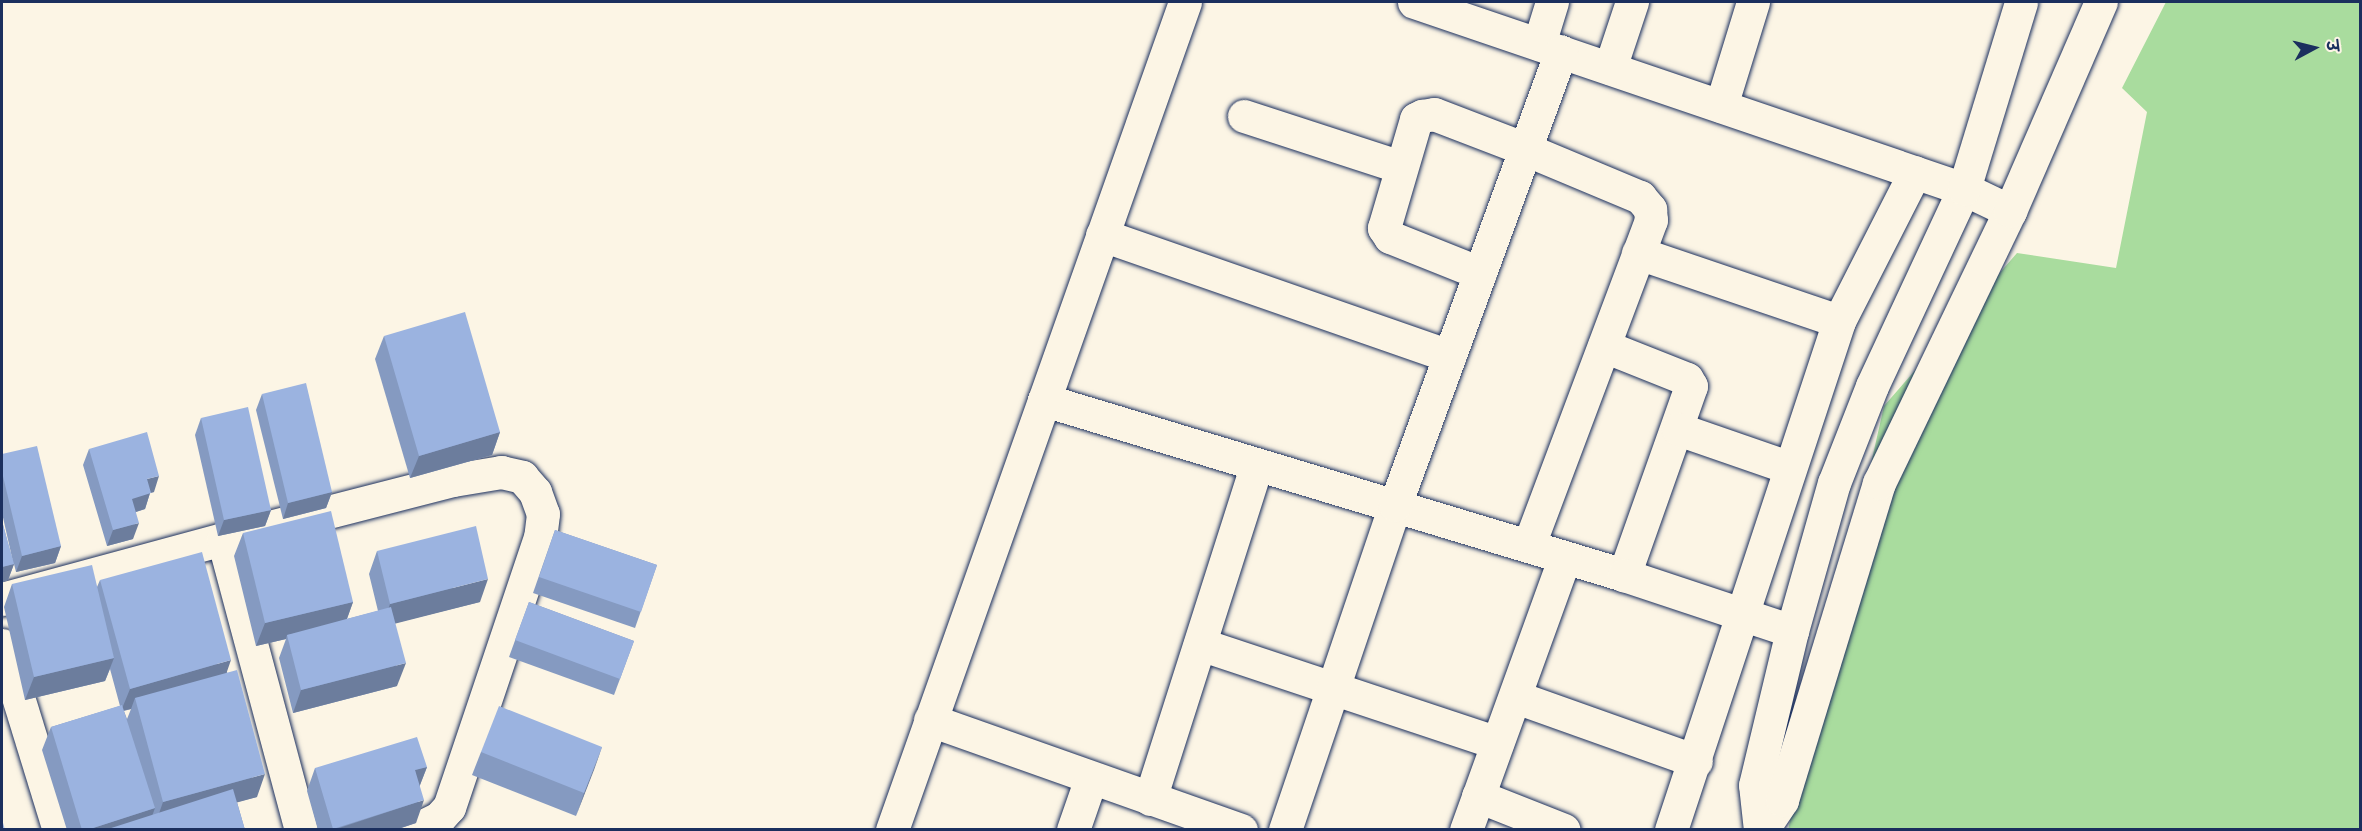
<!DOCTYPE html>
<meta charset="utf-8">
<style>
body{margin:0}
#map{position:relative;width:2362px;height:831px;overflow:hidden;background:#fcf5e5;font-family:"Architects Daughter","Playpen Sans Deva",sans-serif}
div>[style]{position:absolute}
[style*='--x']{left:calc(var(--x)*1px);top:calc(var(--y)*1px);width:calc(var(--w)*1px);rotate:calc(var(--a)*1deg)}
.green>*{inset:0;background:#a9dc9e}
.roads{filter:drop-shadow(0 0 2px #1b2f5e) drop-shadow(0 0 2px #1b2f5e)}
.street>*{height:33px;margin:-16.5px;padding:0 16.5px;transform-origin:16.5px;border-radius:16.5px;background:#fcf5e5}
.wall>*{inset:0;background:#859ac1}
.shaded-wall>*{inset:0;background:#6c7d9d}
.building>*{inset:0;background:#9bb3e0}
span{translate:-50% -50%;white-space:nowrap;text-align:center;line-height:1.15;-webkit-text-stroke:4.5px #fcf5e5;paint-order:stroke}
.frame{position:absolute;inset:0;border:3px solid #1b2f5e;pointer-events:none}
.north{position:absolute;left:2284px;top:18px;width:60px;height:60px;-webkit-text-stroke:4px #fcf5e5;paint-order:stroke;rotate:83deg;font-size:16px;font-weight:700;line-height:24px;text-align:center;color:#1b2f5e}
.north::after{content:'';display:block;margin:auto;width:21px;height:27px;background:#1b2f5e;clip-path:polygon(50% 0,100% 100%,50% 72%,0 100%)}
</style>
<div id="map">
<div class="green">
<div style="clip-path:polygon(2166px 2px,2360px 2px,2360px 829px,1788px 830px,1884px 406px,2017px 253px,2116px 268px,2147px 112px,2122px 88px)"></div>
</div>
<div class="roads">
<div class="street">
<div style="--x:1414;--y:2;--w:581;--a:18.78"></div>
<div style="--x:1964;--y:189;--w:51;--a:25.6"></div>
<div style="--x:1539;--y:44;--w:44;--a:-72.8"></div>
<div style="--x:1610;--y:68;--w:70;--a:-71.6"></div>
<div style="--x:1721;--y:106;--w:109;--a:-72.9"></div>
<div style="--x:1244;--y:116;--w:165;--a:18"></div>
<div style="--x:1102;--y:235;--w:368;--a:19.2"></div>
<div style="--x:1638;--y:253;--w:212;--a:18.7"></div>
<div style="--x:1480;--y:273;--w:97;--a:-158.2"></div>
<div style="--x:1390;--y:237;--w:11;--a:-124"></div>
<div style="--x:1384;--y:228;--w:114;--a:-73.6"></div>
<div style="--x:1416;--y:119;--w:7;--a:-27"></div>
<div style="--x:1422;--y:116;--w:12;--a:-9"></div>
<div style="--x:1434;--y:114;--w:97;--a:21"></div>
<div style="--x:1525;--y:149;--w:125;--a:22.7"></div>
<div style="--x:1640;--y:197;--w:16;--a:50"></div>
<div style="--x:1650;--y:209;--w:11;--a:85"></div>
<div style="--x:1651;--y:220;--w:347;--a:110.6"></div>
<div style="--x:1604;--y:346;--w:89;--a:21.7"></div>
<div style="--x:1687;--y:379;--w:8;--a:60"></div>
<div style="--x:1691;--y:386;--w:201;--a:109.5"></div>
<div style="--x:1044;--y:400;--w:606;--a:16.79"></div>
<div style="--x:1624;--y:575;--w:177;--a:18.4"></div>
<div style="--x:1678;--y:429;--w:116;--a:19.1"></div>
<div style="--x:223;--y:539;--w:237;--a:-14.4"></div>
<div style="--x:453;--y:480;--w:49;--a:-9.5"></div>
<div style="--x:501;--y:472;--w:22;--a:13"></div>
<div style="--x:522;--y:477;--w:20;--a:49"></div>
<div style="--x:535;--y:492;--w:23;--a:70"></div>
<div style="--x:543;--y:514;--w:23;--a:97"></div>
<div style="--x:540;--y:537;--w:285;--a:108.6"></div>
<div style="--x:449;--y:807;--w:15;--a:132"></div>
<div style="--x:439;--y:818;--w:28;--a:154"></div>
<div style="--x:2;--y:599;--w:229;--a:-15.2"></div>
<div style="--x:223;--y:539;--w:301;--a:75"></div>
<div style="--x:1200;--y:644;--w:313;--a:18.4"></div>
<div style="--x:2;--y:645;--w:194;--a:72.9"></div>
<div style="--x:1516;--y:697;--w:191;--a:19.6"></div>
<div style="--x:930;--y:720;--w:330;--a:19.5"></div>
<div style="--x:1478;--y:796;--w:92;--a:21.6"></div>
<div style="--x:1150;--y:799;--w:349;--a:-72.3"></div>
<div style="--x:892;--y:830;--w:878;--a:-70.51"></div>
<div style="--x:1073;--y:830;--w:55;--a:-70.9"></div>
<div style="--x:1285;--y:830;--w:343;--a:-71.3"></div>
<div style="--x:1395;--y:505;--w:483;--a:-69.9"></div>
<div style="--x:1466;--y:830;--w:290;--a:-70.1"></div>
<div style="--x:1671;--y:830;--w:536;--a:-71.73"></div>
<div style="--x:1839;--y:321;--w:167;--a:-63"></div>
<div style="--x:1760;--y:830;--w:45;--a:-96.3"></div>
<div style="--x:1755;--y:785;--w:158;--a:-76.5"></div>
<div style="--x:1792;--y:631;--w:154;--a:-74.2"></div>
<div style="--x:1834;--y:483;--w:104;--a:-68.6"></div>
<div style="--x:1872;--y:386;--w:217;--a:-65"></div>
<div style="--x:1964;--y:189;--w:195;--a:-73"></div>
<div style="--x:1762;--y:830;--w:36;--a:-56"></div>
<div style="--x:1782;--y:800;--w:332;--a:-73"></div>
<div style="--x:1879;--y:483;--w:302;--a:-64.3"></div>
<div style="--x:2010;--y:211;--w:228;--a:-66.5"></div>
</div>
</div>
<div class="wall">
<div style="clip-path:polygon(384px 336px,500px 432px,492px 455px,410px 478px,375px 359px)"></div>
<div style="clip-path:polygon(262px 394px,332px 492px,326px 508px,283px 519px,256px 410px)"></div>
<div style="clip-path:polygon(201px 418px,271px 510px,265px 526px,218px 536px,195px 435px)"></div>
<div style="clip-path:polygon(89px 449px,154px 492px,150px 493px,145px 509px,136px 512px,133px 539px,107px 546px,83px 465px)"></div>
<div style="clip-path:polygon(2px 454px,61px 546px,55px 563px,16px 572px,14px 564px,8px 580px,2px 582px,2px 521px,13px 562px,2px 513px)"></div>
<div style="clip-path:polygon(555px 530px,657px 565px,635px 628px,533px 593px)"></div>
<div style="clip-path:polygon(243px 533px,353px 602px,347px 619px,378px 611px,369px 574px,377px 551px,480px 602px,395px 623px,397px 686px,293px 713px,279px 658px,286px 639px,256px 646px,234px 556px)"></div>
<div style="clip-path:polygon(evenodd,100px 580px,227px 672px,257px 797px,237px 802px,245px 830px,67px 830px,42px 750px,51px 727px,120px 706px,110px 669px,105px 681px,25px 700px,4px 607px,12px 584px,97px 587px,100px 580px,131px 709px,127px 719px,124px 711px,131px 709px)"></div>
<div style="clip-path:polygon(529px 602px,634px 641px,614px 695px,509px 657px)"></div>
<div style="clip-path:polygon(602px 747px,576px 816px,472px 775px,481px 752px)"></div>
<div style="clip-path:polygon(427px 767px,420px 785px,416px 823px,395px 830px,318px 830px,307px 791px,315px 768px)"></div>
</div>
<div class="shaded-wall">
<div style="clip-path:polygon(500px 432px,492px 455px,410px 478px,419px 456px)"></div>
<div style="clip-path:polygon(159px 476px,154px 492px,150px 493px,145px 509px,126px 515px,132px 499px,147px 479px)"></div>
<div style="clip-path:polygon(332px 492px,326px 508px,283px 519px,288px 503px)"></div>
<div style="clip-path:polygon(271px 510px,265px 526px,218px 536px,224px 520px)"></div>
<div style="clip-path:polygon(139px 523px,133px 539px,107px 546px,113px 530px)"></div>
<div style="clip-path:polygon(61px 546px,55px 563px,16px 572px,22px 556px)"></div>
<div style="clip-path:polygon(14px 564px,8px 580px,2px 582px,2px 567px)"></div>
<div style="clip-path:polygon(488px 579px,480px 602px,382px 627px,390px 604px)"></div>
<div style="clip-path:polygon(353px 602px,345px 624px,287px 635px,286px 639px,256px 646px,265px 623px)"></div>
<div style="clip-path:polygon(114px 658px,105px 681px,25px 700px,34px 677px)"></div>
<div style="clip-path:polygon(231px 660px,223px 683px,135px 698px,131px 709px,121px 711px,130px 689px)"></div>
<div style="clip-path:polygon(406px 663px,397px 686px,293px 713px,301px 690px)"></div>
<div style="clip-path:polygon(602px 747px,594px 770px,576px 816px,584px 793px)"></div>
<div style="clip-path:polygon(427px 767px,418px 790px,415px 770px)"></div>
<div style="clip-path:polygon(265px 774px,257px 797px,155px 825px,163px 802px)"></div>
<div style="clip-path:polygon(424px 800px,416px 823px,395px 830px,333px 830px)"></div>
<div style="clip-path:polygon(155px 808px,147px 830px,87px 830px)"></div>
</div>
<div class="building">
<div style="clip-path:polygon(465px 312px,500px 432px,419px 456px,384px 336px)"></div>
<div style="clip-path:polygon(306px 383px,332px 492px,288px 503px,262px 394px)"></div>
<div style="clip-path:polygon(248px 407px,271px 510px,224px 520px,201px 418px)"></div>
<div style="clip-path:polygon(147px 432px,159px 476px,147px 479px,151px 493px,132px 499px,139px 523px,113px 530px,89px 449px)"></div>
<div style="clip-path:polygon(37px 446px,61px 546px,22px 556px,2px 472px,2px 454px)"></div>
<div style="clip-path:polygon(331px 511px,353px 602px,265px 623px,243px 533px)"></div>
<div style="clip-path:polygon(2px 521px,14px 564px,2px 567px)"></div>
<div style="clip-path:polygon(476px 526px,488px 579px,390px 604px,377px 551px)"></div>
<div style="clip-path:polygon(555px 530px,657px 565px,641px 612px,539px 577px)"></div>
<div style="clip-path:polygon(202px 552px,231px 660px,130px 689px,100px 580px)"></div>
<div style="clip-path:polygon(92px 565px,114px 658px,34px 677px,12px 584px)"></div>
<div style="clip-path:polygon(529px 602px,634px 641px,620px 679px,515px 640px)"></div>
<div style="clip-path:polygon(391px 607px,406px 663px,301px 690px,287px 635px)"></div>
<div style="clip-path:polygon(237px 670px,265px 774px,163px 802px,135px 698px)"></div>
<div style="clip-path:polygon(122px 705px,155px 808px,87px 830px,82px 830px,51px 727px)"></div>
<div style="clip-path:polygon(499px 706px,602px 747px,584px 793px,481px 752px)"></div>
<div style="clip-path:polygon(417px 737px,427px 767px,415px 770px,424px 800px,333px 829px,315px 768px)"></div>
<div style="clip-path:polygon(233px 789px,245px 830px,105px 830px)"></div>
<div style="clip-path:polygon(2px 819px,5px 830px,2px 830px)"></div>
</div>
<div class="frame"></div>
<div class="north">उ</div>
</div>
